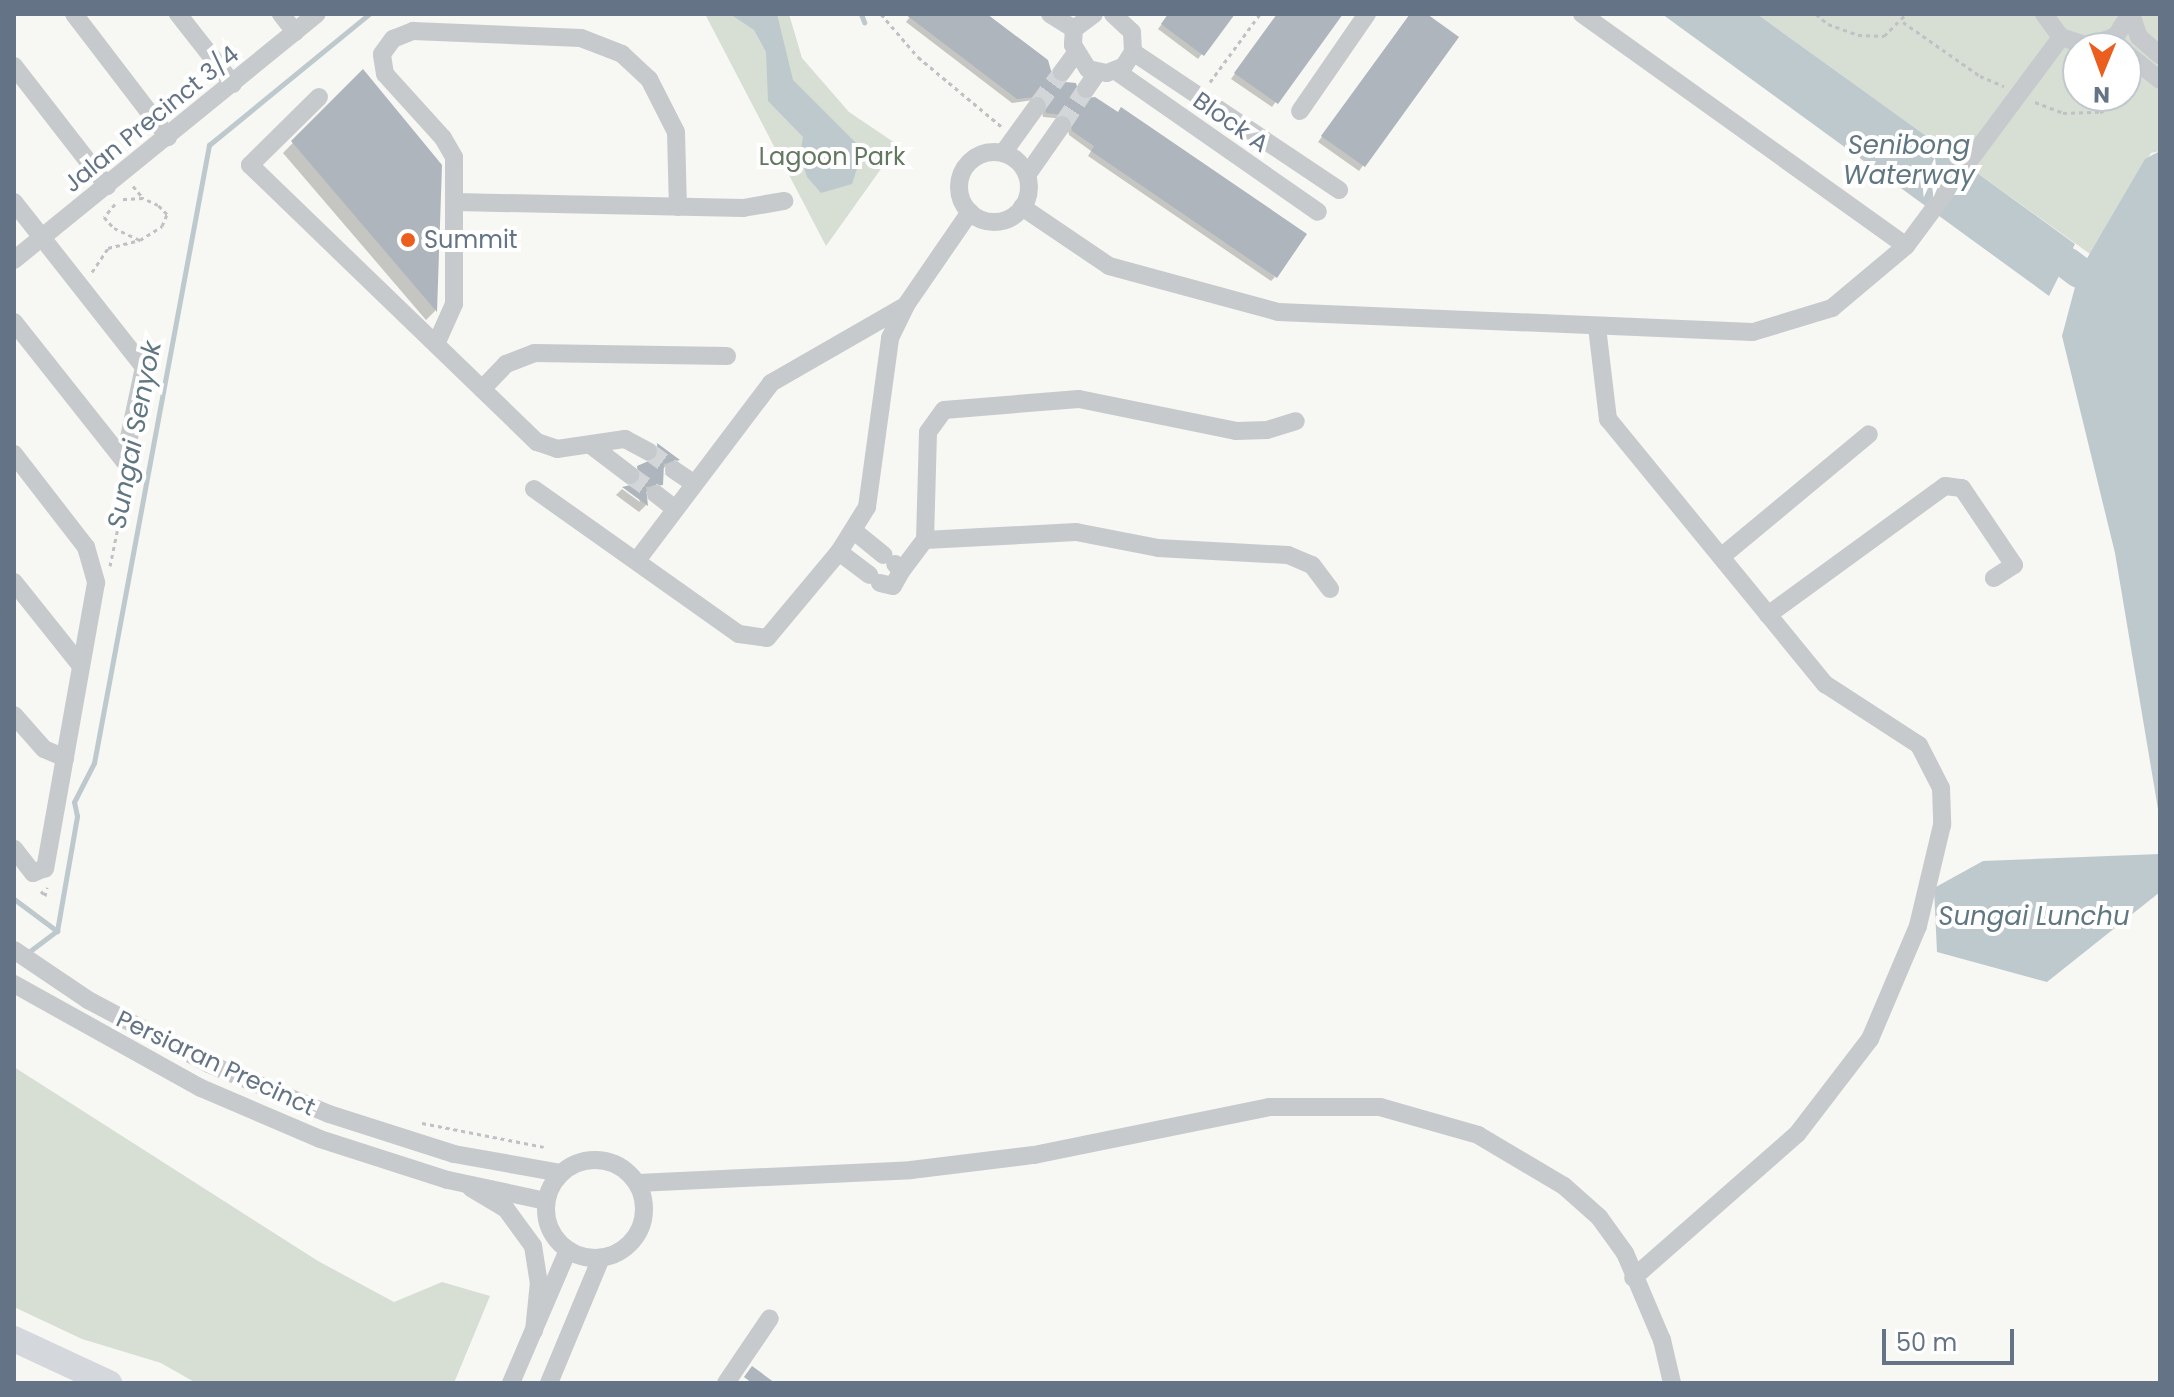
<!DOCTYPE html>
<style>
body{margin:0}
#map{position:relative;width:2174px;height:1397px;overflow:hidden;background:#f7f7f3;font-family:Poppins,sans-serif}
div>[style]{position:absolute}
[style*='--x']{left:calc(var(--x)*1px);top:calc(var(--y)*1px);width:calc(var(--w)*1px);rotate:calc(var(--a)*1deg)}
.green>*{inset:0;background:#d7dfd4}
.water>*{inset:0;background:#bec9cd}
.shadow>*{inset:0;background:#0003}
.stream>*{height:5px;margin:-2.5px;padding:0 2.5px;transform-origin:2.5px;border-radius:2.5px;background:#bec9cd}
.river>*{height:32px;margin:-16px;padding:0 16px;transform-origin:16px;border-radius:16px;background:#bec9cd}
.building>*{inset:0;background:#aeb5bc}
.minor-tunnel>*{height:18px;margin-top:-9px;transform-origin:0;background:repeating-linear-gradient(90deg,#d2d6d8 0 18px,transparent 0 27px)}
.path>*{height:3px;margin-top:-1.5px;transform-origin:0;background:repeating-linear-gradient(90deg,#c0c1c4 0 4px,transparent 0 8px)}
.minor>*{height:18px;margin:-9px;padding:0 9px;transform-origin:9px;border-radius:9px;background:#c6cacd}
.minor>.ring{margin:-9px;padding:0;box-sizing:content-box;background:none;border:18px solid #c6cacd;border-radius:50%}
.highway>*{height:26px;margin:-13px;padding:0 13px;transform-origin:13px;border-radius:13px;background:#d4d8dd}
.dots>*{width:22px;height:22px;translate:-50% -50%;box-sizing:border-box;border:4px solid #fff;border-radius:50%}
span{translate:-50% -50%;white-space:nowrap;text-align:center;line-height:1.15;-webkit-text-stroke:8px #fff;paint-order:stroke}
.street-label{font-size:24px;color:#647486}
.park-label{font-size:24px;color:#637860}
.poi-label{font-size:24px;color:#647486}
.left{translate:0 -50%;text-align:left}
.water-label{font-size:26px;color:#607782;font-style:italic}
.frame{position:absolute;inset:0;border:16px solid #647486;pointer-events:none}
.north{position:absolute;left:2062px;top:32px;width:80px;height:80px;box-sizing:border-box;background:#fff;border:2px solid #c1c7cf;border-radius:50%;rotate:181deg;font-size:22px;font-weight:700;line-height:32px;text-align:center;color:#647486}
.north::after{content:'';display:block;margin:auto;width:28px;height:36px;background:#eb5e1f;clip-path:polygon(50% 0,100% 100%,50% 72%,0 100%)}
.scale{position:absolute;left:1882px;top:1329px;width:132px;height:36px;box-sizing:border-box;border:4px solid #647486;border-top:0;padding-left:10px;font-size:24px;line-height:28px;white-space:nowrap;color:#647486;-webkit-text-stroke:6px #fff;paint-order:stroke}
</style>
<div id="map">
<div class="green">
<div style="clip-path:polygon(705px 14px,789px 14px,802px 58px,849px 112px,898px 145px,826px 246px)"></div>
<div style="clip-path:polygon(evenodd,1757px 14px,2160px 14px,2160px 151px,2151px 153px,2090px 254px,1757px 14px,2078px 48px,2126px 48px,2126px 96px,2078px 96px,2078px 48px)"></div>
<div style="clip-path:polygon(14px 1067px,318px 1261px,394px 1302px,442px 1282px,490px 1296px,454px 1383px,196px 1383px,161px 1363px,82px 1339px,14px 1307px)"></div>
</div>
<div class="water">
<div style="clip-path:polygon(730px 14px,777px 14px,793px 80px,863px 150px,852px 184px,821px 193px,807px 177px,800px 155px,803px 137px,768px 101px,766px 52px,754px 30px)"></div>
<div style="clip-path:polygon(1662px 14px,1757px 14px,1936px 143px,2075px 244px,2049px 296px)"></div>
<div style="clip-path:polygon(2160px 151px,2160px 821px,2115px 553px,2062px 336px,2079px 272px,2145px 159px)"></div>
<div style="clip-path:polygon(2160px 854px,2160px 892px,2047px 982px,1937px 952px,1934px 888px,1983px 861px)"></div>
</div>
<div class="shadow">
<div style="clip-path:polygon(912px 14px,984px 14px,1053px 83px,1275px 277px,1271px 281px,1088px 156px,1091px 151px,1069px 135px,1066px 119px,1043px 117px,1040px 99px,1012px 103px,906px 22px)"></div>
<div style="clip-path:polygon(1169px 14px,1232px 14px,1198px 59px,1158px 29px)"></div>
<div style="clip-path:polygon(1278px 14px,1340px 14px,1272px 107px,1231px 79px)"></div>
<div style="clip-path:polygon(1410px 14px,1424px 14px,1456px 37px,1359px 171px,1318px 142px)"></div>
<div style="clip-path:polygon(362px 72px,440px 165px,435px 311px,426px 320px,283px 153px)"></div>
<div style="clip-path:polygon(657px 446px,677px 460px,662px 469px,661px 484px,645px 493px,646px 505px,639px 512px,616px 495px,622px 489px,640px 502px,631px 475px,651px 462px)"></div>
</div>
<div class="stream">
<div style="--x:861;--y:14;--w:9;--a:69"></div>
<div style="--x:14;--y:899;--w:54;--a:36.7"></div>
<div style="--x:30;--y:951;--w:34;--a:-37"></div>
<div style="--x:57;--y:931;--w:117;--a:-80.1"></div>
<div style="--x:77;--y:816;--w:14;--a:-102"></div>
<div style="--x:74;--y:802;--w:44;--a:-62.9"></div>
<div style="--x:94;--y:763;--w:629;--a:-79.46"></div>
<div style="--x:209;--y:145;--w:207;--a:-39.3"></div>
</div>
<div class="river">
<div style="--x:2067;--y:263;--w:15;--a:37"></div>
</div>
<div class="building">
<div style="clip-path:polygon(905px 14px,987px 14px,1048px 60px,1054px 81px,1076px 83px,1080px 99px,1095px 97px,1118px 112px,1121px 107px,1307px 234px,1277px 278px,1091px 151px,1094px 146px,1072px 131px,1069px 116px,1046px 113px,1043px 96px,1017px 99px)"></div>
<div style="clip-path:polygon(1168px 14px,1235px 14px,1204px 56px,1161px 24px)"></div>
<div style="clip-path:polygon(1277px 14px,1343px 14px,1278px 104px,1234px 73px)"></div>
<div style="clip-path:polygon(1410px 14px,1427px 14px,1459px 37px,1365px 167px,1321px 136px)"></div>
<div style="clip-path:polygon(363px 69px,442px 165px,437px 312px,291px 141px)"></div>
<div style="clip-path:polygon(657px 443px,680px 460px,664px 464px,663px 485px,646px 487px,648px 506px,622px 487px,639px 483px,637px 466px,658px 457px)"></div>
<div style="clip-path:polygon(752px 1366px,775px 1383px,752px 1383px,744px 1377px)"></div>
</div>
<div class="minor-tunnel">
<div style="--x:1037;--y:106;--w:42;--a:-53.7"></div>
<div style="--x:1062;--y:125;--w:43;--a:-56.3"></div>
<div style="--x:648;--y:451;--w:32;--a:36"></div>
<div style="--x:630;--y:475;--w:32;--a:36"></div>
</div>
<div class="path">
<div style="--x:881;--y:14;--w:57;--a:49.3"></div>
<div style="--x:918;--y:57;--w:109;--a:39.8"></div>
<div style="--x:1816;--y:14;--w:16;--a:40"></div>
<div style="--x:1828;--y:24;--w:32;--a:20"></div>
<div style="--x:1858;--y:35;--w:26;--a:2"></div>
<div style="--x:1884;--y:36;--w:31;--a:-45"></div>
<div style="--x:1903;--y:22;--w:94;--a:35"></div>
<div style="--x:1980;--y:76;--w:26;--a:23"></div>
<div style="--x:1210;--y:82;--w:84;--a:-53.7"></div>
<div style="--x:2035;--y:102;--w:30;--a:21"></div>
<div style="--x:2063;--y:113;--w:37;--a:-2"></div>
<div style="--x:2100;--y:112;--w:30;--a:-21"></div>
<div style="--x:133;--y:186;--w:16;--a:50"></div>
<div style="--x:115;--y:204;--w:17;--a:130"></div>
<div style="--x:104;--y:217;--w:15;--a:48"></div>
<div style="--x:114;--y:228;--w:29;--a:25"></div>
<div style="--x:92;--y:272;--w:29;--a:-56"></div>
<div style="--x:108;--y:248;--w:33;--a:-14"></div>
<div style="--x:140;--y:240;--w:26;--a:-32"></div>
<div style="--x:162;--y:226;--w:13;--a:-67"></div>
<div style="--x:167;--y:214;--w:13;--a:-135"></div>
<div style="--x:158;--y:205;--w:17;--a:-155"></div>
<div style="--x:143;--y:198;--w:22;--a:177"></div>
<div style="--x:110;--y:566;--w:89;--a:-78.3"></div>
<div style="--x:41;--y:891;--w:6;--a:51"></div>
<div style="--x:45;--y:896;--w:9;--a:-77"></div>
<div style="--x:422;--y:1123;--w:124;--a:11.1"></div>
</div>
<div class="minor">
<div style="--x:74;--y:14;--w:155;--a:52.6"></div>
<div style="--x:178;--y:14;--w:89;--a:51.8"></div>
<div style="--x:281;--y:14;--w:23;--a:52"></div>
<div style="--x:1050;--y:14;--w:28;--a:32"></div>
<div style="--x:1094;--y:14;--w:25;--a:143"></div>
<div style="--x:1074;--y:29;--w:16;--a:94"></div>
<div style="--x:1073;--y:45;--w:28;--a:58"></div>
<div style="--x:1088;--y:69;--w:19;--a:12"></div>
<div style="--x:1107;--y:73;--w:18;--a:-22"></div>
<div style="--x:1124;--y:66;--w:17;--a:-57"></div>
<div style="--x:1133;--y:52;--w:20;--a:-93"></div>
<div style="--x:1132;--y:32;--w:26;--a:-137"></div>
<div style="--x:1582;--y:14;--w:398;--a:35.6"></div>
<div style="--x:2044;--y:14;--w:29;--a:54"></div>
<div style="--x:2061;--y:37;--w:29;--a:18"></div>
<div style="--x:2089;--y:46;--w:29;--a:-20"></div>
<div style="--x:2116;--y:36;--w:26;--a:-58"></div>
<div style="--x:2131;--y:14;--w:24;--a:71"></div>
<div style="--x:2139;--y:37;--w:28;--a:41"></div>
<div style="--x:1133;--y:52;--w:248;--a:33.8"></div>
<div style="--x:2126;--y:53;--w:43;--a:38.5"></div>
<div style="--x:14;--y:66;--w:152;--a:52.2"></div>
<div style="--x:1116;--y:71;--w:246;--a:34.9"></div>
<div style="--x:1062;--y:72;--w:22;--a:-54"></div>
<div style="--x:1086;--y:89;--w:19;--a:-55"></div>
<div style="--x:319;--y:97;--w:97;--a:135.4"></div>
<div style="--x:250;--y:165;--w:399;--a:44"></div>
<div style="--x:537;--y:442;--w:21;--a:19"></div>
<div style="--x:557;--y:449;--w:69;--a:-8.4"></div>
<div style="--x:625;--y:439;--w:26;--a:28"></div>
<div style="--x:1300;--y:111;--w:118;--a:-55.4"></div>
<div class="ring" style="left:959px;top:152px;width:52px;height:52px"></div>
<div style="--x:1003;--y:153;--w:58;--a:-54.1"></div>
<div style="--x:1027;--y:175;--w:61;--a:-55"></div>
<div style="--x:14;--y:202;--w:210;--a:51.8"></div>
<div style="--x:144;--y:367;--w:96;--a:102"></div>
<div style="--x:456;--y:202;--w:287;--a:1.2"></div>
<div style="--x:743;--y:208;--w:42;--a:-9.7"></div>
<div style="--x:1022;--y:207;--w:105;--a:34.1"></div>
<div style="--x:1109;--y:266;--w:175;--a:15.2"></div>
<div style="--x:1278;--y:312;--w:475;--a:2.4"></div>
<div style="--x:1753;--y:332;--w:83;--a:-16.9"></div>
<div style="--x:1832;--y:308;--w:97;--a:-40"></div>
<div style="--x:1906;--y:246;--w:260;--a:-53.4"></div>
<div style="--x:14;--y:260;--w:390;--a:-39.1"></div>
<div style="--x:14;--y:322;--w:177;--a:51.6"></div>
<div style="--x:1597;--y:327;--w:93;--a:83.2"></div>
<div style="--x:1608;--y:419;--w:343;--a:50.7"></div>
<div style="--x:1825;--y:684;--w:112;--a:33"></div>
<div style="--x:1919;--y:745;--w:48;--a:62.9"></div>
<div style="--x:1941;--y:788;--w:37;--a:88"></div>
<div style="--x:1942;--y:825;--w:104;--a:103.4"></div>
<div style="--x:1918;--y:926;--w:123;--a:113"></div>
<div style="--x:1870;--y:1039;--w:120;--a:127.5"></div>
<div style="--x:1797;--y:1134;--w:218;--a:138.7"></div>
<div style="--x:437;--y:342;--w:42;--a:-65.9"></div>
<div style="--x:454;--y:304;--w:147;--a:-90"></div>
<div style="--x:454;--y:157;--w:22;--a:-120"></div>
<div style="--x:443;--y:138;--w:86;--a:-132.2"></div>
<div style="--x:385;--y:74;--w:20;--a:-99"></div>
<div style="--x:382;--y:54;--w:19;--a:-54"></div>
<div style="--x:393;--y:39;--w:22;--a:-22"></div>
<div style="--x:413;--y:31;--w:168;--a:2.4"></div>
<div style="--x:581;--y:38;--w:44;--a:21.3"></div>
<div style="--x:622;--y:54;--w:37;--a:43"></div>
<div style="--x:649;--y:79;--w:59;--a:63"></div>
<div style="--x:676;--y:132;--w:75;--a:88.5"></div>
<div style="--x:482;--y:389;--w:35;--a:-46"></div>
<div style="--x:506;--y:364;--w:30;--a:-21"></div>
<div style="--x:534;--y:353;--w:193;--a:0.9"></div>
<div style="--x:592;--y:446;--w:48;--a:37.3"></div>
<div style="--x:14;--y:454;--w:118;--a:52.3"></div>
<div style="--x:86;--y:547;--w:37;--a:74"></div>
<div style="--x:96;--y:583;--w:290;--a:100.1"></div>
<div style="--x:45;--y:868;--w:13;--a:157"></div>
<div style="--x:33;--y:873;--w:31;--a:-128"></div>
<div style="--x:674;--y:470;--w:23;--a:34"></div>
<div style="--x:534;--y:489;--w:251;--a:35.3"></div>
<div style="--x:739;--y:634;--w:28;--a:8"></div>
<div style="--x:767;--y:638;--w:112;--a:-50.1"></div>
<div style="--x:839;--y:552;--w:53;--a:-58.1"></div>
<div style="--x:867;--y:507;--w:171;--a:-82.2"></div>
<div style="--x:890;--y:338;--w:37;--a:-64"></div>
<div style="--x:906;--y:305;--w:113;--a:-55.5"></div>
<div style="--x:656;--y:494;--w:23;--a:38"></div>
<div style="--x:854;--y:531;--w:38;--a:39"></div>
<div style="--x:925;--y:540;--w:151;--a:-3"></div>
<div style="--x:1076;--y:532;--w:84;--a:11"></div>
<div style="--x:1158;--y:548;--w:130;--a:3.1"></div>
<div style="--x:1288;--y:555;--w:26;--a:23"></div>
<div style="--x:1312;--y:565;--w:30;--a:53"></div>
<div style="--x:839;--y:552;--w:38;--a:37"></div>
<div style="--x:1721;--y:557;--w:192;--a:-39.7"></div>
<div style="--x:638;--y:559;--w:221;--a:-52.9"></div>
<div style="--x:771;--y:383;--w:152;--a:-29.9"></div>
<div style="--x:902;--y:570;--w:38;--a:-53"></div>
<div style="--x:925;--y:540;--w:108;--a:-88.4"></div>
<div style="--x:928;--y:432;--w:27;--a:-54"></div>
<div style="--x:944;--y:410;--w:135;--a:-4.7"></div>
<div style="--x:1079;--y:399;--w:160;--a:11.5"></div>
<div style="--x:1236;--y:431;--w:31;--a:-2"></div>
<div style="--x:1267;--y:430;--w:30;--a:-17"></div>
<div style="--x:14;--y:582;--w:107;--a:51.4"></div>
<div style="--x:880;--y:583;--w:13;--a:13"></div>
<div style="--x:893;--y:586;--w:18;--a:-61"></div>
<div style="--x:902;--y:570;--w:9;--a:-139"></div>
<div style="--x:1768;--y:615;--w:219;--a:-36.1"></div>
<div style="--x:1945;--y:486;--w:17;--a:7"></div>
<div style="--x:1962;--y:488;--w:93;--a:56"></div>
<div style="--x:2014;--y:565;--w:24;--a:147"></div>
<div style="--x:14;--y:715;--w:45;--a:48.6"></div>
<div style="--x:44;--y:749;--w:23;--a:23"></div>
<div style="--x:14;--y:950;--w:89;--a:34"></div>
<div style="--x:88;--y:1000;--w:137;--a:27.9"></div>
<div style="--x:209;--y:1064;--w:130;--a:22.6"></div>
<div style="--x:329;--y:1114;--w:131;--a:17.7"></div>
<div style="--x:454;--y:1154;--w:109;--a:10.1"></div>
<div style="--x:14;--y:984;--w:214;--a:29.1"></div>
<div style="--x:201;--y:1088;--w:129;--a:23.2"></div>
<div style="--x:320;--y:1139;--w:134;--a:17.8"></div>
<div style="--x:448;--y:1180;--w:100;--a:12.1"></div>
<div class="ring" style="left:546px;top:1160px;width:80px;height:80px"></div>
<div style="--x:638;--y:1183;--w:273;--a:-2.7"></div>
<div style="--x:911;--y:1170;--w:124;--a:-7"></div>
<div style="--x:1034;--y:1155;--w:240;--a:-11.5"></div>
<div style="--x:1269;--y:1107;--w:111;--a:0"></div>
<div style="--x:1380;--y:1107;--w:102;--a:15.9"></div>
<div style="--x:1478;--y:1135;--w:100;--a:30.7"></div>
<div style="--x:1564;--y:1186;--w:47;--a:41.5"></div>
<div style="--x:1599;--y:1217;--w:44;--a:54.2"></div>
<div style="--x:1625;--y:1253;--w:95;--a:67"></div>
<div style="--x:1662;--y:1340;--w:44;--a:76.9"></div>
<div style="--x:471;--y:1188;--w:41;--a:31"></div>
<div style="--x:506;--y:1209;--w:46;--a:53.9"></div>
<div style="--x:533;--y:1246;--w:36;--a:81"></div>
<div style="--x:539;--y:1282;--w:49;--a:95.8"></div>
<div style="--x:511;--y:1383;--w:145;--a:-66.8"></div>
<div style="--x:549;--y:1383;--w:135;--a:-67.4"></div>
<div style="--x:726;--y:1383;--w:78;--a:-55.9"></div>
</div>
<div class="highway">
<div style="--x:14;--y:1339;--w:105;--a:24.9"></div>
</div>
<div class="dots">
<div style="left:408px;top:240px;background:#eb5e1f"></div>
</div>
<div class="street-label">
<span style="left:151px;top:119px;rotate:-39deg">Jalan Precinct 3/4</span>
<span style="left:1231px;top:122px;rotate:35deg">Block A</span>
<span style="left:216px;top:1063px;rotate:25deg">Persiaran Precinct</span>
</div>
<div class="park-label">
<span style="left:832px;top:157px">Lagoon Park</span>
</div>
<div class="poi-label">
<span class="left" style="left:424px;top:240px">Summit</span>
</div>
<div class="water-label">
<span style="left:1909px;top:161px">Senibong<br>Waterway</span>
<span style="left:135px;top:435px;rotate:-79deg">Sungai Senyok</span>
<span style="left:2034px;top:917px">Sungai Lunchu</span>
</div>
<div class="frame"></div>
<div class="north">N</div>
<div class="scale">50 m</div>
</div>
